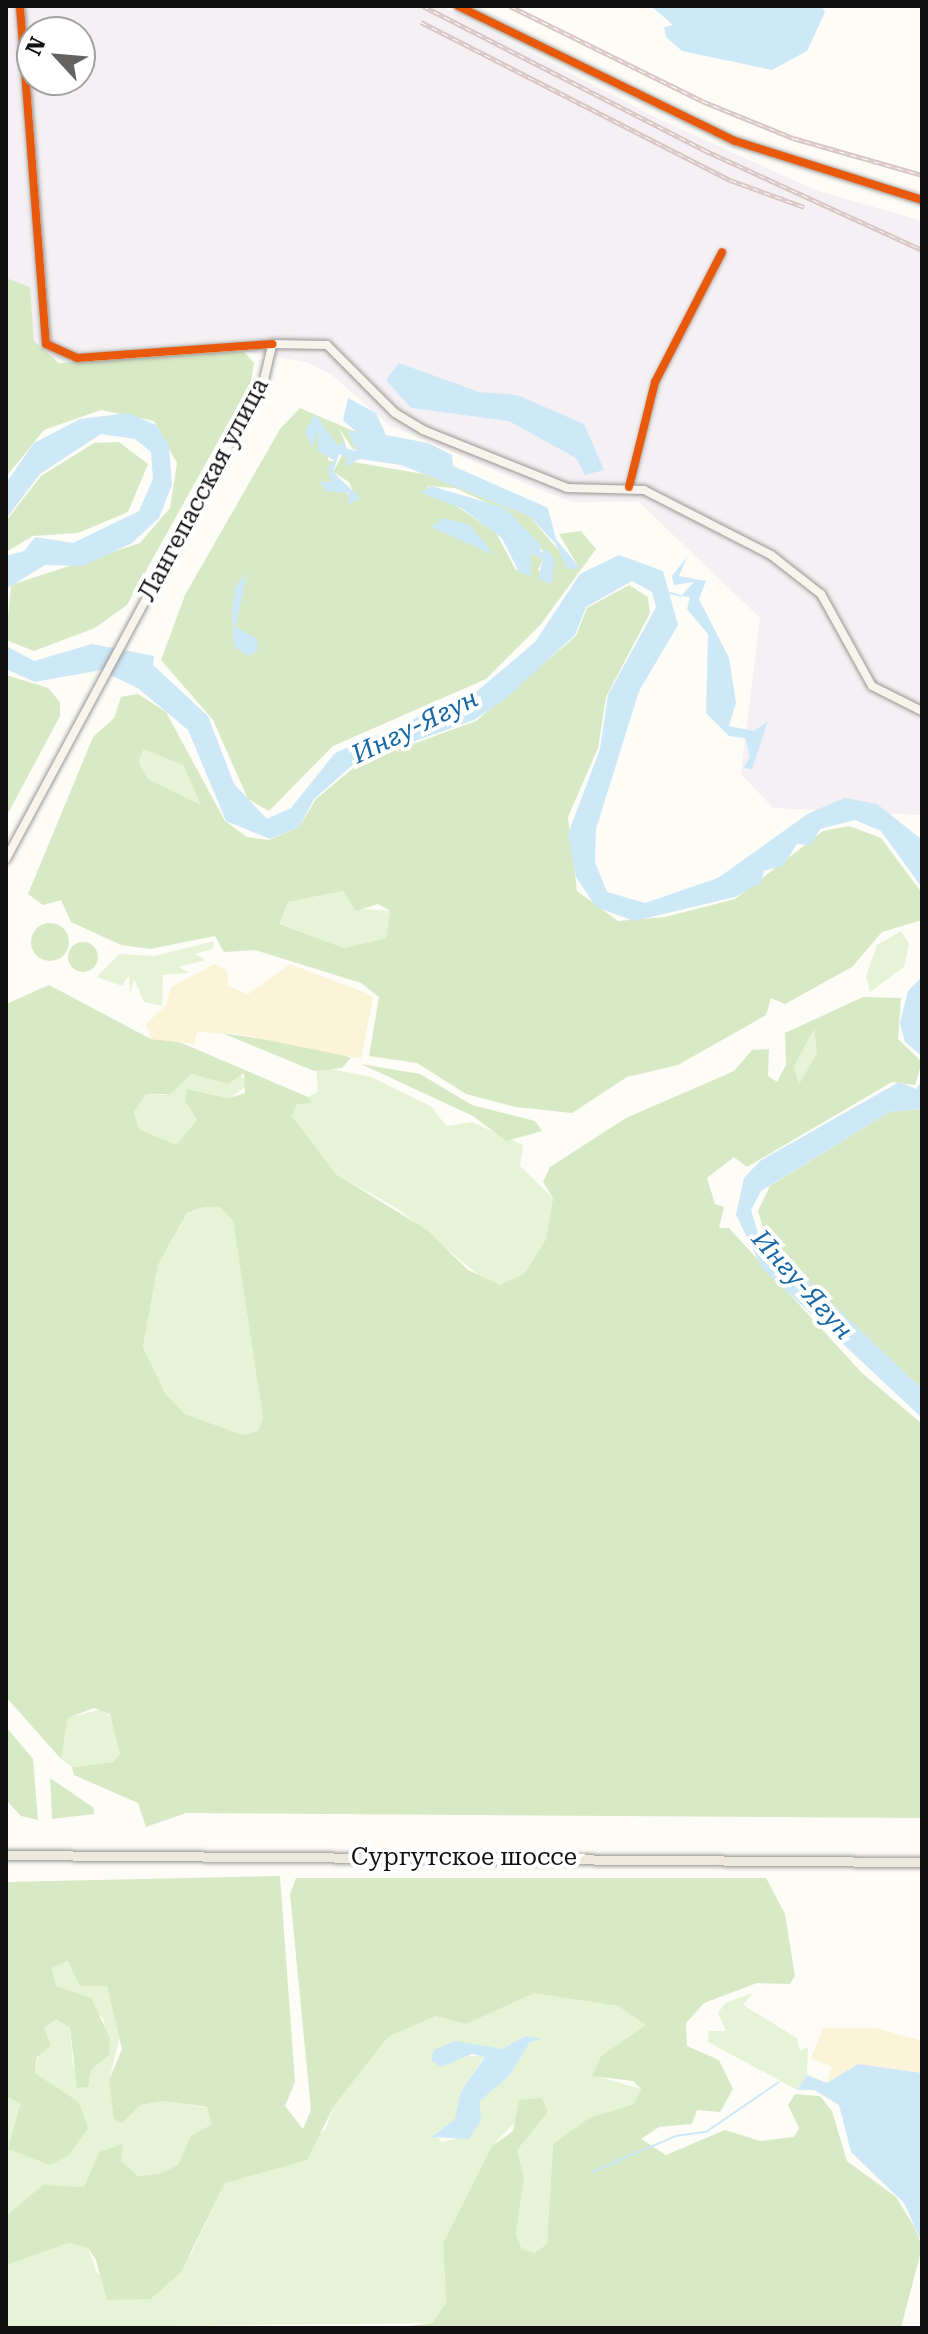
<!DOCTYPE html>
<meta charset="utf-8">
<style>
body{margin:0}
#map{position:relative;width:928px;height:2334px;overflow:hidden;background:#fdfcf7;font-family:"Roboto Serif",serif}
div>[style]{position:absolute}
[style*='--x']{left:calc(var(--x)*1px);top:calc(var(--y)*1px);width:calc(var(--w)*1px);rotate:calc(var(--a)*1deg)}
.industrial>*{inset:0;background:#f5f0f3}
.green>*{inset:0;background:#e7f3d7}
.forest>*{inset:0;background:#d8eac5}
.round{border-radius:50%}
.sand>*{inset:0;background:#fcf4d9}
.water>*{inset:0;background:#cde8f7}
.stream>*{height:2px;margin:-1px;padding:0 1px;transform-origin:1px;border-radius:1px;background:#cde8f7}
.roads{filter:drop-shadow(0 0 2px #979795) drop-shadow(0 0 2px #979795)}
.minor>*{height:5px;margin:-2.5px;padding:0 2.5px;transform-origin:2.5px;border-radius:2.5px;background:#fffffe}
.tertiary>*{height:7px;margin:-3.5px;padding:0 3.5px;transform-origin:3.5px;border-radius:3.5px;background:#fffffe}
.secondary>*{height:8px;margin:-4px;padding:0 4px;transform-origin:4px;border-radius:4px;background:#f6f4eb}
.primary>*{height:9px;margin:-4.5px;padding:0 4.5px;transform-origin:4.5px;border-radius:4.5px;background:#ede9dc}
.rail>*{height:5px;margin-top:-2.5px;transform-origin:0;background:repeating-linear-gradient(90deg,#fff 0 6px,#d9c6c7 0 12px);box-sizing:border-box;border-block:2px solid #d9c6c7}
.cycleway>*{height:8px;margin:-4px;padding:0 4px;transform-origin:4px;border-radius:4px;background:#e8590c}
span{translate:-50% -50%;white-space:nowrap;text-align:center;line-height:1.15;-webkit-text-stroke:8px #fff;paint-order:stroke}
.street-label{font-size:24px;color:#111}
.water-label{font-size:26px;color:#1768a6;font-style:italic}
.frame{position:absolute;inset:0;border:8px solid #111;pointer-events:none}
.north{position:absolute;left:16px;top:16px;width:80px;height:80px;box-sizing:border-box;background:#fff;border:2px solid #a0a0a0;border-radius:50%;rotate:296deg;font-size:22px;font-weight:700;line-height:32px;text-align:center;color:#111}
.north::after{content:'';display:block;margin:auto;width:28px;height:36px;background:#646362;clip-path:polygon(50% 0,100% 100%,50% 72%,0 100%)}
</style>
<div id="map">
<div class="industrial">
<div style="clip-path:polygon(evenodd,6px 6px,441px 6px,661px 120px,815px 190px,922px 221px,922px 815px,773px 808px,741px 774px,760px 618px,639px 502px,573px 502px,548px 493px,389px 425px,331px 374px,306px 362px,243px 351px,74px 365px,44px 355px,34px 341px,30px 287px,6px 278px,6px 6px,32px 32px,80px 32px,80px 80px,32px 80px,32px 32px)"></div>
</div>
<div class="green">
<div style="clip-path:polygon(143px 749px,183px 765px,201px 805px,148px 779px,139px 763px)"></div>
<div style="clip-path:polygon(343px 891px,355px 908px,390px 911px,386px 938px,344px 948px,281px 924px,288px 902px)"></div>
<div style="clip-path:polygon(901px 931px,909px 944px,904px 967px,870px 992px,866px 976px,877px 945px)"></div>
<div style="clip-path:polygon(214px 941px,213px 949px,195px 954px,205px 960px,179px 967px,189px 973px,163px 975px,162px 1006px,144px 1002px,134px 979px,130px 995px,129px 975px,122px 986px,97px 977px,119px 954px,155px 956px)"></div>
<div style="clip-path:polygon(814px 1029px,817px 1053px,799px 1084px,794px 1067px)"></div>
<div style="clip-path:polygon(316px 1066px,371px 1077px,432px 1107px,446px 1126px,472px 1122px,523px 1145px,520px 1166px,553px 1198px,546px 1239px,525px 1273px,500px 1285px,481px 1277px,398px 1209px,336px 1174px,292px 1116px,297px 1103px,311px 1103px,308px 1097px,318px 1092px)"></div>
<div style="clip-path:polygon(238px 1073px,249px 1084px,230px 1098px,188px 1089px,185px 1101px,197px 1120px,176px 1145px,139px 1129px,134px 1112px,146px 1094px,165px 1095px,191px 1074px,228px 1084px)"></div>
<div style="clip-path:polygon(204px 1207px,221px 1207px,233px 1221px,263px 1419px,258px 1432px,243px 1435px,185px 1414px,165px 1393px,143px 1347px,158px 1265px,187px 1214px)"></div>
<div style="clip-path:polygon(102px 1709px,117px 1722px,120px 1754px,113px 1762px,72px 1767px,61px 1759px,68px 1718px)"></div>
<div style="clip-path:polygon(68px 1961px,107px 1986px,121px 2033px,109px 2080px,122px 2123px,141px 2105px,163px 2101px,208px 2108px,212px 2124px,191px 2137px,178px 2165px,158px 2174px,138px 2176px,121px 2161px,122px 2145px,99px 2152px,84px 2187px,44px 2186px,6px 2216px,6px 2096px,20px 2104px,8px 2149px,79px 2102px,35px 2073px,44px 2028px,56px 2019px,70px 2028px,73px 2066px,91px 2070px,109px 2055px,103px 2018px,56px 1987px,52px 1968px)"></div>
<div style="clip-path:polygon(evenodd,533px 1992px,618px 2006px,647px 2025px,601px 2056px,593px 2075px,641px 2089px,634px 2104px,589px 2118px,553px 2145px,547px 2244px,534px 2253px,522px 2249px,516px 2235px,524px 2177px,517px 2150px,526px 2134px,515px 2122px,492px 2146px,443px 2243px,446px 2303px,432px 2323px,6px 2328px,6px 2265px,69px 2243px,88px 2248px,97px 2273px,152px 2299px,191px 2254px,225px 2183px,274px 2165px,325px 2130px,334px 2106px,388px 2037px,436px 2016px,466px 2024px,533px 1992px,525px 2036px,542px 2039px,530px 2042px,510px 2075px,480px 2101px,481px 2120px,470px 2135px,442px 2142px,434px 2134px,456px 2119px,461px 2091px,485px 2056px,464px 2056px,464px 2047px,502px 2049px,525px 2036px)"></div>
<div style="clip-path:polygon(753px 1993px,743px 2005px,797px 2038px,800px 2051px,808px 2047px,807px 2075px,797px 2090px,708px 2042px,709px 2031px,726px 2031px,718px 2013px,725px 2003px)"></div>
</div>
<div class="forest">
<div style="clip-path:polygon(6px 278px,30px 287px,34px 341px,59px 363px,243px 351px,254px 363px,251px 382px,127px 605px,95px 628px,34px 651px,6px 640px,11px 585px,140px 543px,170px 508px,177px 463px,154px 421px,101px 410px,44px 430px,6px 477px)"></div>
<div style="clip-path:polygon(evenodd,300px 408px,356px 432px,354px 451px,339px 428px,345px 442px,338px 447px,316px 416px,305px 432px,310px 440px,318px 428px,329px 461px,335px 461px,331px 483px,320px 483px,327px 491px,340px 488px,357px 501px,349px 482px,333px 472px,344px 452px,353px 462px,441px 477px,529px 516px,572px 566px,578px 566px,559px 534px,581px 531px,596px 549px,541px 624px,486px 679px,333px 746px,269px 811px,248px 799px,213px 720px,161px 660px,185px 595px,280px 429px,300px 408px,427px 486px,455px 488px,501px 509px,550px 558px,551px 583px,538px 570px,543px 559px,531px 553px,530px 569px,516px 570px,496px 533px,427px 486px)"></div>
<div style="clip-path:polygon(119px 442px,148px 464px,128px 512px,78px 533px,33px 536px,6px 552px,6px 521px,41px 476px,94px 443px)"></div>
<div style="clip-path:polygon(evenodd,629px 585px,648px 597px,650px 613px,606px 697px,598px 748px,568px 817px,577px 891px,618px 921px,665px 917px,735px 899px,823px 831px,849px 826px,881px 838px,922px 893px,922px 920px,882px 932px,852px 967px,785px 1004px,771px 998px,766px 1015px,678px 1065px,627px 1077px,572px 1113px,516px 1107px,466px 1094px,417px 1063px,369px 1056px,379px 997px,361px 983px,255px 950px,224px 952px,215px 936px,150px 949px,121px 945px,71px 922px,61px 900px,43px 905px,28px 894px,93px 737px,114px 718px,121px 697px,138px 694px,166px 712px,225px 821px,247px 837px,269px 840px,299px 827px,316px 799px,358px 764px,476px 721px,576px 636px,587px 608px,629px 585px,143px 749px,183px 765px,201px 805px,148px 779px,139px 763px,143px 749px,629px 585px,343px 891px,356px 911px,378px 904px,390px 911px,386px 938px,344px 948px,280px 924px,288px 902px,343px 891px)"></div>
<div style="clip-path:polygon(6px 675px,48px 688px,60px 702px,60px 716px,6px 817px)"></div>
<div class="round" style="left:31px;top:923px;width:38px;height:38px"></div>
<div class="round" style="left:68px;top:942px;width:30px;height:30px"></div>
<div style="clip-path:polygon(evenodd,49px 985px,151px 1039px,177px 1041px,308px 1097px,312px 1103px,297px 1104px,292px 1116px,336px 1174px,427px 1230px,468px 1270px,500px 1285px,525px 1273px,546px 1239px,553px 1198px,543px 1182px,550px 1167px,626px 1118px,734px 1071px,752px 1050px,769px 1049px,768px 1076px,777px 1082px,786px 1065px,785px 1033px,863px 997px,901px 998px,898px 1039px,922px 1062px,915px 1085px,892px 1082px,747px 1167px,734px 1157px,707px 1178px,715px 1204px,724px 1207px,719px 1228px,729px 1228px,862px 1373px,922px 1424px,922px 1818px,186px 1813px,146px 1827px,138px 1803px,74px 1775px,72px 1767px,113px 1762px,120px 1754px,110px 1714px,94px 1708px,68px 1718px,61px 1759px,6px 1697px,6px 1004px,49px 985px,814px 1029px,817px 1053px,799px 1084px,794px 1067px,814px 1029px,49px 985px,244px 1073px,245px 1093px,229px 1098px,187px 1089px,185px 1101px,197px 1120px,176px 1145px,139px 1129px,134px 1112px,146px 1094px,170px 1094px,191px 1074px,228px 1084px,244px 1073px,49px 985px,204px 1207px,220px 1207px,233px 1221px,263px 1419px,258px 1431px,243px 1435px,185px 1414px,165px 1393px,143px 1347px,158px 1265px,187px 1213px,204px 1207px)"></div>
<div style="clip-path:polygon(222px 1033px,324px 1048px,351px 1058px,342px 1068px,314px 1071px)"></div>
<div style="clip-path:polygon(361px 1064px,420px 1074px,472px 1105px,535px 1121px,542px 1131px,506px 1141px,473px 1116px)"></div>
<div style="clip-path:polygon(922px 1109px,922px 1389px,792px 1266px,765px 1234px,758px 1211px,770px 1186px,889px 1112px)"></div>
<div style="clip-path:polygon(6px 1727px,33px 1759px,38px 1820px,21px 1816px,6px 1800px)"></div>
<div style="clip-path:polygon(50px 1778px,94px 1808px,94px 1814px,52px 1819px)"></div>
<div style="clip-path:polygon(280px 1876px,295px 2082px,285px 2106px,303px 2129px,311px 2110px,290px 1894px,296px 1878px,766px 1878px,785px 1914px,795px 1976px,790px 1984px,757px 1983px,704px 2003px,686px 2023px,687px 2046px,719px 2060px,733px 2089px,720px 2112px,697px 2110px,692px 2124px,659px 2127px,641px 2139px,666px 2155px,725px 2130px,760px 2141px,794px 2137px,799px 2128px,788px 2105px,795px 2094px,820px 2096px,832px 2111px,847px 2161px,896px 2197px,915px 2228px,922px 2247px,901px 2328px,393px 2328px,432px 2323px,446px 2303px,443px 2243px,492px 2146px,513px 2131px,519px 2100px,542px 2098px,548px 2112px,517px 2150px,524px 2177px,516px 2235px,522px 2249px,534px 2253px,547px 2244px,553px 2144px,589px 2118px,634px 2104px,641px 2089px,633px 2081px,592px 2076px,601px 2056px,646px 2025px,618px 2006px,534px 1993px,466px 2024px,436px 2016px,388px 2037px,334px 2106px,307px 2160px,225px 2183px,181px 2272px,151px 2299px,107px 2300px,96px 2260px,88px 2248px,69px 2243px,6px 2265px,6px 2216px,43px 2185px,84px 2187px,99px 2152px,123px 2144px,121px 2161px,138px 2176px,158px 2174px,178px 2165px,191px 2136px,212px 2124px,207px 2107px,163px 2101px,141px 2105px,122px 2123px,114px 2119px,109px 2080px,122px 2049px,107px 1986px,80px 1986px,68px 1961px,52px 1968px,56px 1986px,91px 1998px,110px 2038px,109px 2055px,91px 2070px,88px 2087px,77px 2088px,70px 2028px,56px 2019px,44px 2028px,51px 2046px,37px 2057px,35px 2073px,79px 2102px,88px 2128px,69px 2155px,50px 2165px,8px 2149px,20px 2104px,6px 2096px,6px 1882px)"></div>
</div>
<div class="sand">
<div style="clip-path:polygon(214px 964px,227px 970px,228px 986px,248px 994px,290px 964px,366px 993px,373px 998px,361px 1059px,238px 1034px,197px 1032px,194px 1044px,151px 1039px,146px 1024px,165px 1006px,171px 987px)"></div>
<div style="clip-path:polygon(823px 2028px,876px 2028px,922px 2041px,922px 2073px,858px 2064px,827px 2083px,832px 2067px,811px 2058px)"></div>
</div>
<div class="water">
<div style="clip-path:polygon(651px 6px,821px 6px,825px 12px,807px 51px,772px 70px,682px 51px,666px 37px,664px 27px,673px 25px)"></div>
<div style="clip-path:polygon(399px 363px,479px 392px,517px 395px,584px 424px,604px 470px,585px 475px,576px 458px,509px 421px,411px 408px,386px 380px)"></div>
<div style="clip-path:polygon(348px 398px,376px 413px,386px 435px,428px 443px,452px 455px,453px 466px,548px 508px,556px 539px,579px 567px,568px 570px,555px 543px,529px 516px,401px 465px,360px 459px,344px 467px,348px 458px,339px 454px,333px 472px,360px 498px,348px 505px,349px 493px,327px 491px,319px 482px,331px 482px,328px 468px,335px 461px,318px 451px,318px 428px,312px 448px,305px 432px,315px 414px,338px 446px,344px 442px,339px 427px,347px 449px,356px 451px,348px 431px,356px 432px,343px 420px)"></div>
<div style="clip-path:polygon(128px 413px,156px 425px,169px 446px,172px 485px,159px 518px,132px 543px,83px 566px,45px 565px,6px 589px,6px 556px,24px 551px,35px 537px,73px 543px,139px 511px,153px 479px,151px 452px,135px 439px,101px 434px,40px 474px,6px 519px,6px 483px,34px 443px,80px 419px)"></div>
<div style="clip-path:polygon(431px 486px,505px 508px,541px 545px,540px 553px,546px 549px,554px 559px,552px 584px,538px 579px,543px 559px,531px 553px,531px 576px,519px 572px,502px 538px,461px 508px,421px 493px)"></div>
<div style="clip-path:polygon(444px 518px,470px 525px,494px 555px,431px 527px)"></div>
<div style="clip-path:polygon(619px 555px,663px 571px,678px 625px,639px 691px,596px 829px,595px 862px,607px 892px,645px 903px,718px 878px,809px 813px,845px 798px,877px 804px,921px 839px,922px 888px,881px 831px,855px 820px,820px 829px,811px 845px,797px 844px,783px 866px,764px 871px,761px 882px,735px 897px,634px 921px,596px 907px,576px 877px,568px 834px,600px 749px,608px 695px,656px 607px,652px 592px,632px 581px,586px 607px,575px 635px,505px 699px,474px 720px,355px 763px,314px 799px,299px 827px,270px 839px,226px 821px,188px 730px,139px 689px,101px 670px,35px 682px,6px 669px,6px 646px,34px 661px,92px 644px,154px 656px,153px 665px,208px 716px,234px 784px,267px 819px,291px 808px,335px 753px,476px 692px,535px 642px,580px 574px)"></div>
<div style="clip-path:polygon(687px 557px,679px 576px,706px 581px,699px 599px,729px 658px,736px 703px,729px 726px,754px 731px,768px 721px,752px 769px,744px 768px,750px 756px,745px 738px,729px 736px,706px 713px,708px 634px,687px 609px,690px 597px,681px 596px,694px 582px,674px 585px,672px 576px)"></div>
<div style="clip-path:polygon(247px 572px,236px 627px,257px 639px,258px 650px,248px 656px,234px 646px,232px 610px,235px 588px)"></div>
<div style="clip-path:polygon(922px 977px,922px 1056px,905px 1042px,900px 1023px,908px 991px)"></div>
<div style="clip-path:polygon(922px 1081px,922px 1109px,889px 1112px,761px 1191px,751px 1210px,758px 1233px,922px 1389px,922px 1418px,762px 1268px,736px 1215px,744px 1178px,760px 1161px,899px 1082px,916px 1089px)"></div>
<div style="clip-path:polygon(525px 2036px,543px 2039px,530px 2042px,510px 2075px,480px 2101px,481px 2120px,469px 2139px,431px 2137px,455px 2119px,461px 2091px,485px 2057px,472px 2054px,441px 2067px,431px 2060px,434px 2050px,455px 2041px,502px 2049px)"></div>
<div style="clip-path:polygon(858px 2064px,922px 2073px,922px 2243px,904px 2203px,851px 2152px,839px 2105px,814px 2090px,797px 2090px,807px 2075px,827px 2083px)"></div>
</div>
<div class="stream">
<div style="--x:670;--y:593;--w:11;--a:15"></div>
<div style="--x:592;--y:2172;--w:91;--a:-23.2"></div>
<div style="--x:676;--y:2136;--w:30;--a:-8"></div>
<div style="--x:706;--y:2132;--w:88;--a:-34.4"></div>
</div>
<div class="roads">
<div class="minor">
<div style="--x:629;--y:487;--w:108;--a:-76.1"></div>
<div style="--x:655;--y:382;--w:146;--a:-62.7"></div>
</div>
<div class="tertiary">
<div style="--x:20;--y:6;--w:339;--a:85.6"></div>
<div style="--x:46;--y:344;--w:34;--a:24"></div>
<div style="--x:77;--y:358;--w:196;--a:-4.1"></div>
<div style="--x:458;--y:6;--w:308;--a:26"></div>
<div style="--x:735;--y:141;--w:196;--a:17.5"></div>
</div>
<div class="secondary">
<div style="--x:6;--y:859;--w:544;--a:-61.69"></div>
<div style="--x:264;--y:380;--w:37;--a:-77"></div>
<div style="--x:272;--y:344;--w:55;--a:1"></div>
<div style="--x:327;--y:345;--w:96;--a:45"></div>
<div style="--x:395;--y:413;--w:33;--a:31"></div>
<div style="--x:423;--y:430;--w:155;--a:21.9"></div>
<div style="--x:567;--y:488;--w:77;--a:1.5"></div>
<div style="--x:644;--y:490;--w:143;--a:27.1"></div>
<div style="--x:771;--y:555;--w:63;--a:38"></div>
<div style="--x:821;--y:594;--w:105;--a:61"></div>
<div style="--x:872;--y:686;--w:56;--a:26.6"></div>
</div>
<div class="primary">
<div style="--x:6;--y:1855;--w:916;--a:0.44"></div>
</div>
</div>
<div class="rail">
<div style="--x:423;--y:6;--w:316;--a:27.1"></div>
<div style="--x:704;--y:150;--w:240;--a:24.6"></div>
<div style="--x:510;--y:6;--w:214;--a:26.3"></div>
<div style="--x:702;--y:101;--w:98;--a:22.1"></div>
<div style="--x:793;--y:138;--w:134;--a:16"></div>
<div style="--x:421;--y:22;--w:347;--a:27.1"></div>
<div style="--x:730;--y:180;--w:79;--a:20"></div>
</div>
<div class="cycleway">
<div style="--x:20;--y:6;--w:339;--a:85.6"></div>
<div style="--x:46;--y:344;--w:34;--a:24"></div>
<div style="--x:77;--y:358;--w:196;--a:-4.1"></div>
<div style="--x:458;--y:6;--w:308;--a:26"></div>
<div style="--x:735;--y:141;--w:196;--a:17.5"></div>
<div style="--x:629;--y:487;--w:108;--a:-76.1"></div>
<div style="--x:655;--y:382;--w:146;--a:-62.7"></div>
</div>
<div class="street-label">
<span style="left:204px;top:490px;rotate:-62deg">Лангепасская улица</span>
<span style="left:464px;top:1858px">Сургутское шоссе</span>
</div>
<div class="water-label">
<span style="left:415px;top:727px;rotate:-26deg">Ингу-Ягун</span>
<span style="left:802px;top:1285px;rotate:48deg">Ингу-Ягун</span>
</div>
<div class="frame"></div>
<div class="north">N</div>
</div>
